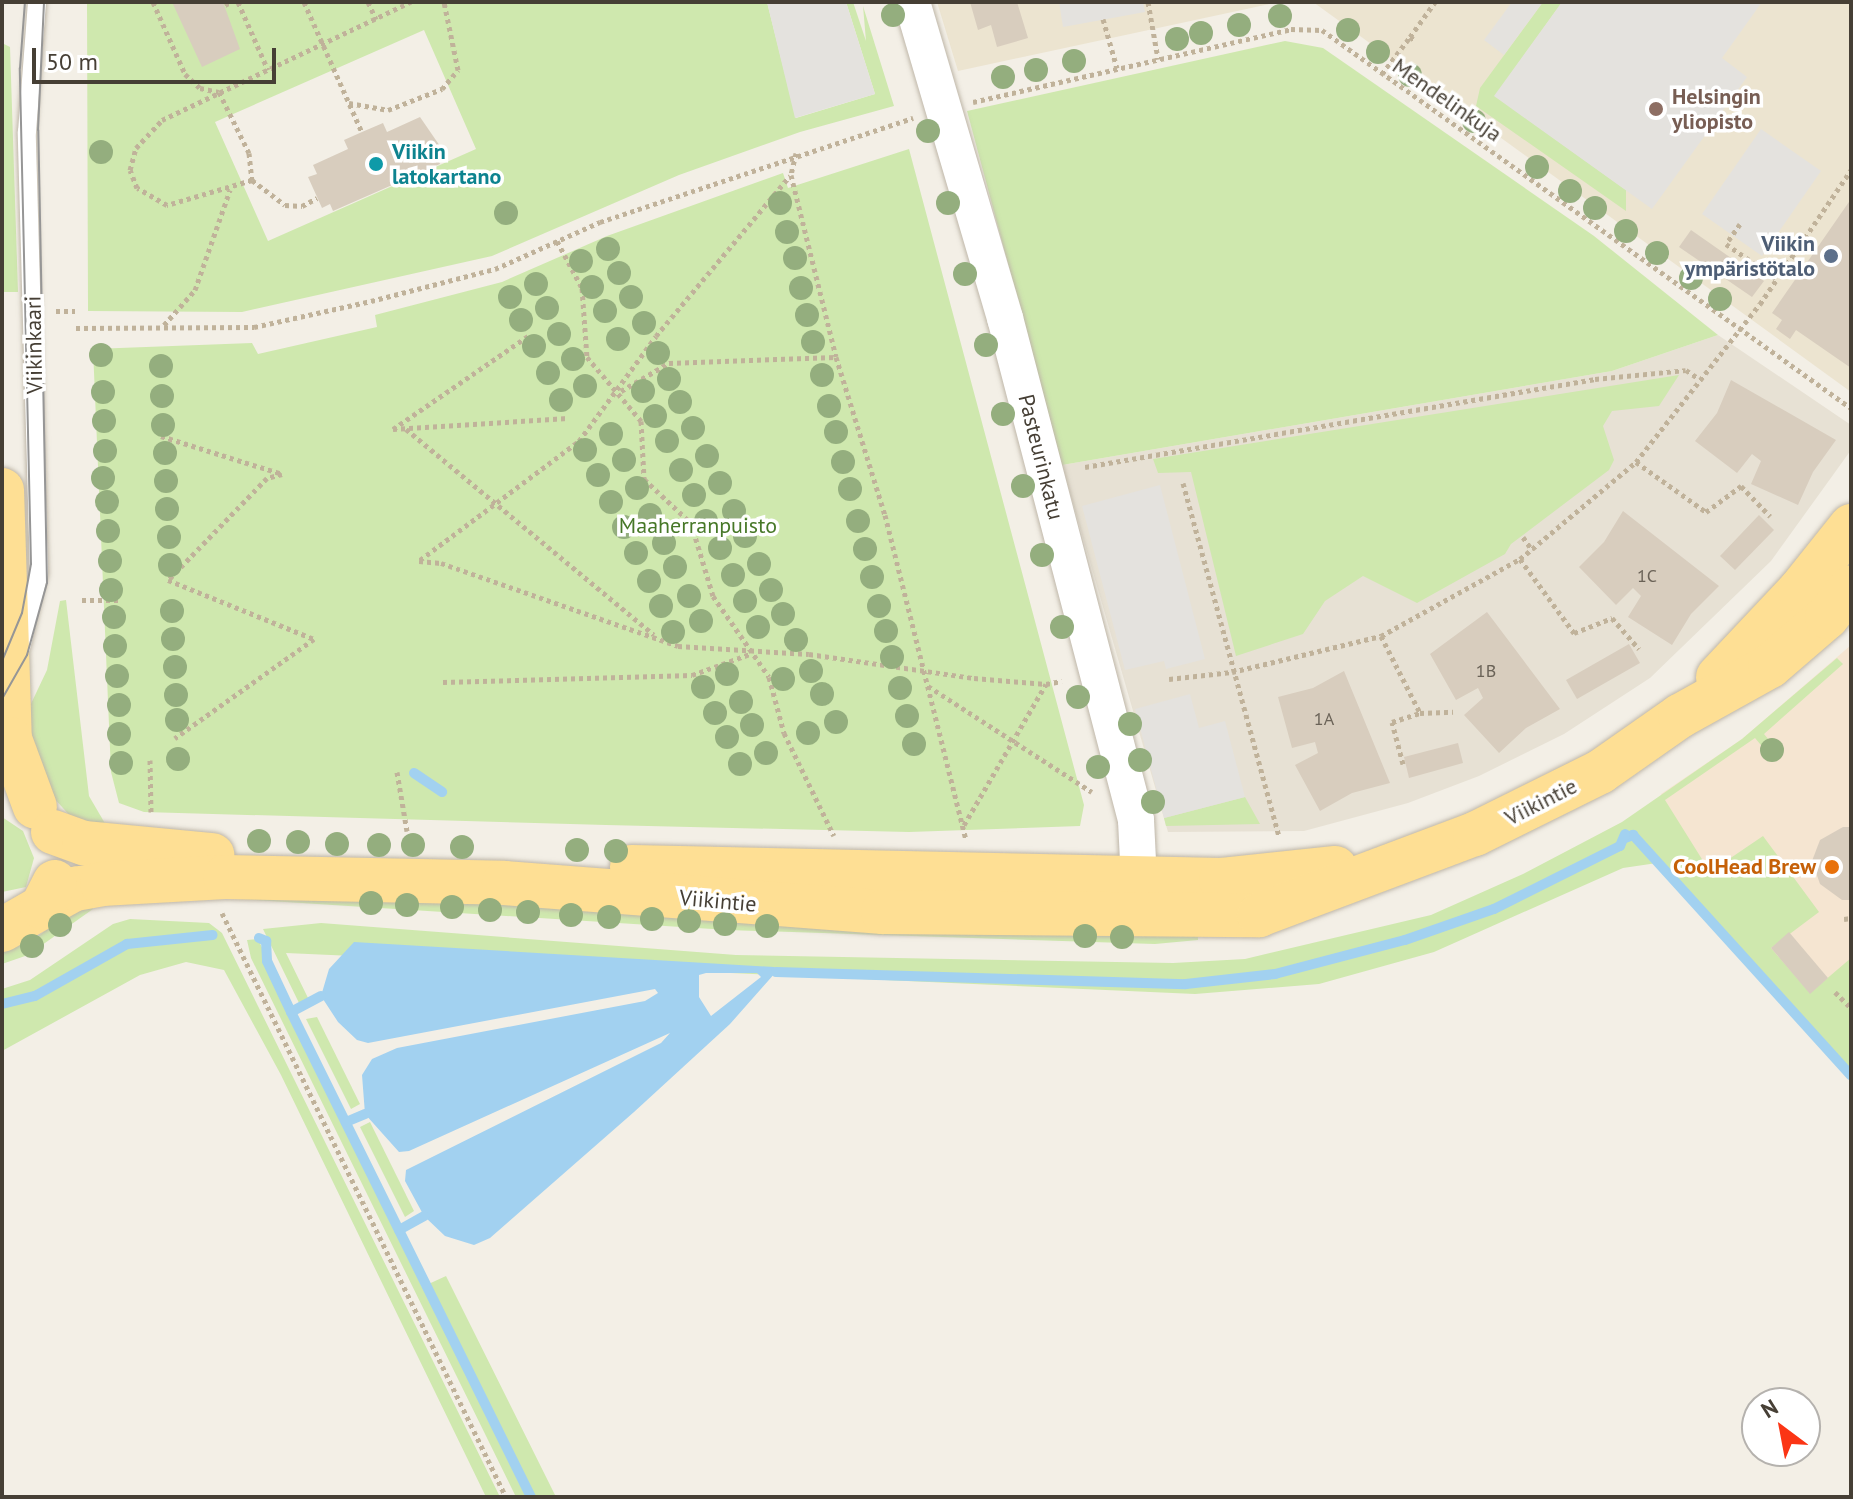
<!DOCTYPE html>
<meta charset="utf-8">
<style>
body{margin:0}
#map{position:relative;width:1853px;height:1499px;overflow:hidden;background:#f3efe6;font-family:"PT Sans",sans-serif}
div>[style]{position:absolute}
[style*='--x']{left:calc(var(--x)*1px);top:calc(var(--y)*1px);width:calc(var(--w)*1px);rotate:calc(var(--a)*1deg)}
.residential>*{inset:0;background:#e7e1d4}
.commercial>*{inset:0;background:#f5e5d1}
.education>*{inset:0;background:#ece4d0}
.green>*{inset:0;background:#cfe8ae}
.parking>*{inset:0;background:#e4e2de}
.water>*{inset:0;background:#a2d1f0}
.stream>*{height:10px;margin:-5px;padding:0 5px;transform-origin:5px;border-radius:5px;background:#a2d1f0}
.building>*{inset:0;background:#d8cdbe}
.path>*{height:5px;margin-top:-2.5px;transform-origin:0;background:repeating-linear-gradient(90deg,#c0b29a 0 4px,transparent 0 8px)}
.roads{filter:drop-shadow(0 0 2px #bfb7a9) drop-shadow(0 0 2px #bfb7a9)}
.service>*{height:18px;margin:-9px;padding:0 9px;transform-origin:9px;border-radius:9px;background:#fff}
.minor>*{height:36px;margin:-18px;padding:0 18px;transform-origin:18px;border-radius:18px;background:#fff}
.primary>*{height:44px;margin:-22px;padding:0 22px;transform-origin:22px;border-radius:22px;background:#fedf94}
.tram>*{height:2px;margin:-1px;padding:0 1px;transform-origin:1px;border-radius:1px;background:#969696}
.trees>*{width:24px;height:24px;margin:-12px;border-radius:50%;background:#94ae7e}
.dots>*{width:22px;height:22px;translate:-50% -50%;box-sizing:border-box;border:4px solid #fff;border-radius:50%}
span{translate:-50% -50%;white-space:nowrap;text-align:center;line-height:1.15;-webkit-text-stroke:7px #fff;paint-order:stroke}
.number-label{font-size:18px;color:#6a6257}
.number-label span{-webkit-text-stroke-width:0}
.education-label{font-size:22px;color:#785e54;font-weight:700}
.left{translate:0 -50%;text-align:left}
.street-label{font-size:22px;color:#463f35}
.culture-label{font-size:22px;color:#0d838f;font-weight:700}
.service-label{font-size:22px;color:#4e5e75;font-weight:700}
.right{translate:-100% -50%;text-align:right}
.park-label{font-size:22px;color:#477828}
.food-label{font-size:22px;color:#c56008;font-weight:700}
.frame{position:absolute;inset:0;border:4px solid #463f35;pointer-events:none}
.north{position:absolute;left:1741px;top:1387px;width:80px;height:80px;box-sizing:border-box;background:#fff;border:2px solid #b5b2ae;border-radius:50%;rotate:328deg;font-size:22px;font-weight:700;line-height:32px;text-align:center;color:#463f35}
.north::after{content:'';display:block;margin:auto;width:28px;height:36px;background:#fb3515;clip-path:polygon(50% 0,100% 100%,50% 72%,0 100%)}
.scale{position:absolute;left:32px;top:48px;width:244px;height:36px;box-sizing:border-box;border:4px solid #463f35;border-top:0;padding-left:10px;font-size:24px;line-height:28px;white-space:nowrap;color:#463f35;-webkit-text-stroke:6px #fff;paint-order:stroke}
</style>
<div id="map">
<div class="residential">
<div style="clip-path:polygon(1718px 335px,1851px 425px,1851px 450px,1771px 561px,1650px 678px,1564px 734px,1479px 776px,1408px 803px,1304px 831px,1168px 832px,1062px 465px,1612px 371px)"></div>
</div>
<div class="commercial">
<div style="clip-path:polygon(1851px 645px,1851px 1075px,1657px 863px,1661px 794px,1742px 739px)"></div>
</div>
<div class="education">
<div style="clip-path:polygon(937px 2px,1279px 2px,958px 71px)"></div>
<div style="clip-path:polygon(1313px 2px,1851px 2px,1851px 392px,1609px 216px)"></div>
</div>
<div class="green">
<div style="clip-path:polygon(evenodd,87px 2px,767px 2px,796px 118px,875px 94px,846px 2px,853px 2px,866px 41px,863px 6px,894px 106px,800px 132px,679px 175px,492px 256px,242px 312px,88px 311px,87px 2px,424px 30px,476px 149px,268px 241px,215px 122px,424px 30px)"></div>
<div style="clip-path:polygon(1543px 2px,1562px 2px,1495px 96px,1626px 190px,1626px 211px,1476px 106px,1480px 88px)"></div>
<div style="clip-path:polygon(1285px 41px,1323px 48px,1594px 236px,1718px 335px,1612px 371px,1062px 465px,967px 111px)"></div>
<div style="clip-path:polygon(2px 43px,10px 47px,18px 292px,2px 292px)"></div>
<div style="clip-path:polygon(909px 149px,1084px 805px,1080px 826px,909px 832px,606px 825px,144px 812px,119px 803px,111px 772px,93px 349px,252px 343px,258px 354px,377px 327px,375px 315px,502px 282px,607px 236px,783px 173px,788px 188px)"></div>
<div style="clip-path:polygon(1679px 375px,1659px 406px,1612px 411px,1603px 426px,1614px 460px,1609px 470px,1511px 544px,1505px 554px,1417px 603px,1363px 576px,1325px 601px,1303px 634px,1236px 656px,1191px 472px,1158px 473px,1153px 459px)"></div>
<div style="clip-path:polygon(66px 600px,89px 796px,110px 832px,72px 818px,33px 775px,28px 710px,47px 670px,60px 601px)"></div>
<div style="clip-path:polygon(1837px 658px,1843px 664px,1764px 734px,1778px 751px,1771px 757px,1755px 738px,1665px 800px,1710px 872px,1763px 836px,1819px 912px,1771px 948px,1810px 993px,1851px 958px,1851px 1075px,1657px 863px,1623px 868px,1434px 952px,1319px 984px,1195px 994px,286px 953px,309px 1000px,300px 1005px,263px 929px,321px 923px,736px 955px,1173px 963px,1245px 959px,1431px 915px,1523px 874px,1622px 822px,1742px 739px)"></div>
<div style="clip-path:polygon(1245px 797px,1260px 824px,1166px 826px,1164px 818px)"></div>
<div style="clip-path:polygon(2px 817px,23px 831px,34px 858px,26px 887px,2px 892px)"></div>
<div style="clip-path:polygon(221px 891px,1198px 930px,1198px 940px,1155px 944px,728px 930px,221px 898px)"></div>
<div style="clip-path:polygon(86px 900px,93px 909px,28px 955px,2px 964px,2px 951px,33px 940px)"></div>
<div style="clip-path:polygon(130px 919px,209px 923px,222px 933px,500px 1497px,486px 1497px,281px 1075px,224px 970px,186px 962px,140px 975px,2px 1051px,2px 989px,30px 980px,113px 924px)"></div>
<div style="clip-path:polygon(258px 939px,422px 1287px,446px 1276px,556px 1497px,516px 1497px,251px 958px,247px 940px)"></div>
<div style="clip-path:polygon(317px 1017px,360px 1104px,351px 1109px,306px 1019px)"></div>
<div style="clip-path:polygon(370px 1122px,414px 1211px,405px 1217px,360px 1127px)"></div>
</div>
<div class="parking">
<div style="clip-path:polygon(767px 2px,846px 2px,875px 94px,795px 118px)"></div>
<div style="clip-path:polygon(1059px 2px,1143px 2px,1145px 12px,1063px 27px)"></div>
<div style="clip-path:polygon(1512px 2px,1543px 2px,1504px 55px,1484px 40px)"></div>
<div style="clip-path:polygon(1562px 2px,1762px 2px,1722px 58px,1747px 77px,1652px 209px,1494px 96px)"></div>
<div style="clip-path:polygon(1761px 129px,1821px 171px,1762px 256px,1702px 214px)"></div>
<div style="clip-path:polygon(1160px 485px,1205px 659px,1166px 669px,1164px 661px,1125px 670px,1082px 506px)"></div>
<div style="clip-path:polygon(1190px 694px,1199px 728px,1225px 721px,1245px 797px,1164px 818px,1135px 709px)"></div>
</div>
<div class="water">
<div style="clip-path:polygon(evenodd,354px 942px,774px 967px,776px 972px,730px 1024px,634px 1112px,490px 1238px,474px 1245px,445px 1236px,424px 1216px,405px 1181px,406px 1170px,661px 1043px,670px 1033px,409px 1151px,399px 1152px,365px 1114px,362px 1075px,372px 1059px,397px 1048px,645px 1001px,658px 993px,655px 989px,368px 1043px,357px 1040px,338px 1022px,321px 996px,329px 969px,354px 942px,706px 973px,757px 973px,761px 977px,711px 1016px,699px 997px,699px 975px,706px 973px)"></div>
</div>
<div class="stream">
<div style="--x:414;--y:773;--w:34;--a:34"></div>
<div style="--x:1625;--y:838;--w:9;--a:-21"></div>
<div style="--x:1633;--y:835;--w:324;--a:47.8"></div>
<div style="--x:259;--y:938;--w:8;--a:23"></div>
<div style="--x:266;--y:941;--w:20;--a:87"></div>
<div style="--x:267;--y:961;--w:56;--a:64.8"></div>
<div style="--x:291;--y:1012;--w:541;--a:63.67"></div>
<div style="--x:776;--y:972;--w:410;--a:1.7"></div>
<div style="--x:1186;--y:984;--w:90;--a:-6.4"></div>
<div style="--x:1275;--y:974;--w:134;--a:-14.7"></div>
<div style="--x:1405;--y:940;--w:94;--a:-19.2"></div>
<div style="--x:1494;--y:909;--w:141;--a:-26.6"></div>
<div style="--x:1620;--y:846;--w:13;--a:-67"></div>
<div style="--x:2;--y:1004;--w:34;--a:-14"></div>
<div style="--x:35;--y:996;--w:106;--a:-29.5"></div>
<div style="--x:127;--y:944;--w:86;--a:-6"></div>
<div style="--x:291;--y:1012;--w:34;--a:-28"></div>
<div style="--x:346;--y:1122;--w:21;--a:-23"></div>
<div style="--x:399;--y:1230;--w:29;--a:-29"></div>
</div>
<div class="building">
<div style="clip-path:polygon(172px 2px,223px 2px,240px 49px,202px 67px)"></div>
<div style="clip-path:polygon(970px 2px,1017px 2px,1028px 38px,997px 47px,991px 25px,978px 30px)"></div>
<div style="clip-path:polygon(420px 117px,442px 149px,435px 152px,440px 164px,333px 211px,330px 204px,322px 208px,308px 177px,317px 174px,313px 165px,348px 149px,344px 140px,362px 132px,383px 123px,387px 132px)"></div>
<div style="clip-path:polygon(1851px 199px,1851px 368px,1796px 330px,1790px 339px,1776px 329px,1782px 320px,1772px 313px)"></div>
<div style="clip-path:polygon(1691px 230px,1764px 281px,1752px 297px,1679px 247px)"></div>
<div style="clip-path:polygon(1731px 380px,1836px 440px,1813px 472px,1798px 505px,1751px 484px,1761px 461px,1752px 454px,1737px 473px,1695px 441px,1717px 413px)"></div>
<div style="clip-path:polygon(1623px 511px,1719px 586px,1691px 614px,1672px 645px,1628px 617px,1641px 596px,1633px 588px,1616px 605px,1579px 567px,1604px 542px)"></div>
<div style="clip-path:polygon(1759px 515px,1774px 530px,1735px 570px,1720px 556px)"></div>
<div style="clip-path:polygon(1487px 612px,1560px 709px,1526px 728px,1499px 753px,1464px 715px,1483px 698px,1478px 688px,1456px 700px,1430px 654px)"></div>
<div style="clip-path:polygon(1629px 644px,1640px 663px,1577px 699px,1566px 680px)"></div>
<div style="clip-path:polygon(1344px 671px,1390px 783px,1352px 793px,1320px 811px,1295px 765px,1318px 753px,1315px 742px,1292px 748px,1278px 697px,1313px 688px)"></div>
<div style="clip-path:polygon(1458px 743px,1463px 763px,1409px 778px,1404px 757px)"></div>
<div style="clip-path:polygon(1843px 827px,1851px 827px,1851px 900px,1842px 900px,1820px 884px,1812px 861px,1820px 840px)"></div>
<div style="clip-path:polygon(1789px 932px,1828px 978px,1810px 994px,1771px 948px)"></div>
</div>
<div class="path">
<div style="--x:153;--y:2;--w:79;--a:66"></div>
<div style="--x:185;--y:74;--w:21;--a:43"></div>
<div style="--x:200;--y:88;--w:19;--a:12"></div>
<div style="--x:219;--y:92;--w:68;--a:63.8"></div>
<div style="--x:249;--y:153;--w:27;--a:84"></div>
<div style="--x:252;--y:180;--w:41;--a:37.1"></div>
<div style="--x:285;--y:205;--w:17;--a:3"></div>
<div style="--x:302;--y:206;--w:17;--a:-28"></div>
<div style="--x:238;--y:2;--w:74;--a:66.2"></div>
<div style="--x:304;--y:2;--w:142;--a:66"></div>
<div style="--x:368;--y:2;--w:19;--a:65"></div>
<div style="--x:1148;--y:2;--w:58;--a:80"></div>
<div style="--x:225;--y:5;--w:7;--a:-27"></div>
<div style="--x:1103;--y:19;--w:51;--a:74.1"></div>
<div style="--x:1410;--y:37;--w:43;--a:-54.5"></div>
<div style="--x:1382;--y:74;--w:46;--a:-52.9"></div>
<div style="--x:1410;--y:37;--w:7;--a:34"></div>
<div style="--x:973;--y:102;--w:326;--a:-12.9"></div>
<div style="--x:1291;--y:29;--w:31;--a:2"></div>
<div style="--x:1322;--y:30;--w:650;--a:35.55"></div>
<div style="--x:349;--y:103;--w:40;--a:10"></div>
<div style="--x:388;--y:110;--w:58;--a:-21.3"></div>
<div style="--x:442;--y:89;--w:25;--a:-50"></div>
<div style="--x:458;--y:70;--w:69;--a:-101.6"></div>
<div style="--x:796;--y:153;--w:23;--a:103"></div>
<div style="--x:791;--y:175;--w:187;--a:76.1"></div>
<div style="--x:836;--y:357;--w:165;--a:72.8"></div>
<div style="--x:885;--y:515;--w:334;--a:76"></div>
<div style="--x:252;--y:180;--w:89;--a:163.6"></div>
<div style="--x:167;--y:205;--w:34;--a:-150"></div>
<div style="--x:137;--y:188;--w:19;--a:-111"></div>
<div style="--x:130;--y:170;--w:23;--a:-75"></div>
<div style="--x:136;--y:148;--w:38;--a:-47"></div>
<div style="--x:162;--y:120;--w:276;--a:-25.4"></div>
<div style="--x:1740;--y:224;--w:24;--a:125"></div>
<div style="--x:1726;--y:244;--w:62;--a:34.5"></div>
<div style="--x:557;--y:241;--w:53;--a:62"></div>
<div style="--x:582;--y:288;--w:69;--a:85.9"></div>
<div style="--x:587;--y:357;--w:84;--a:49.8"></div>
<div style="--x:641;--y:421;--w:58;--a:87"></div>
<div style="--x:644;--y:479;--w:64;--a:43.1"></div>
<div style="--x:691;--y:523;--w:76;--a:73.2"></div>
<div style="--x:713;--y:596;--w:98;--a:55.3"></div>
<div style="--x:769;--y:677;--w:58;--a:75"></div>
<div style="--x:784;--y:733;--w:114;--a:64.1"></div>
<div style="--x:56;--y:311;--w:19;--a:0"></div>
<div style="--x:164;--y:325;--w:47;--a:-48.5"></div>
<div style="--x:195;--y:290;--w:106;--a:-70.7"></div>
<div style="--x:76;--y:328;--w:178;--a:-0.3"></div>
<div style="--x:254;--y:327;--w:120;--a:-12.5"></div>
<div style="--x:371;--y:301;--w:128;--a:-14.5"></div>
<div style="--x:495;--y:269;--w:115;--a:-24.1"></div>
<div style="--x:600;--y:222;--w:330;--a:-18.4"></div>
<div style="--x:528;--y:336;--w:164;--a:145.4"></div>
<div style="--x:393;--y:429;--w:175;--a:-3.6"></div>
<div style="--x:621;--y:391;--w:56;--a:-30.3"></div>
<div style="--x:669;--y:363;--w:167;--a:-2.1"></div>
<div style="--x:406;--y:429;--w:322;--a:39.7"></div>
<div style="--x:161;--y:436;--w:127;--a:17.4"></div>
<div style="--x:282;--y:474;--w:16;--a:165"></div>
<div style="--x:267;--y:478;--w:142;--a:134.1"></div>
<div style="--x:168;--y:580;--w:157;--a:22"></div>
<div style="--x:314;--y:639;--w:171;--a:144.5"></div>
<div style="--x:1636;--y:462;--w:86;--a:35.5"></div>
<div style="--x:1706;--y:512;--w:44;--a:-36.6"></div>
<div style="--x:1741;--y:486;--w:42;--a:46"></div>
<div style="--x:1085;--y:467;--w:518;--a:-9.79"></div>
<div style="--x:1595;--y:379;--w:91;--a:-5.6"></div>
<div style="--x:1686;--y:370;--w:14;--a:34"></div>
<div style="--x:1183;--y:483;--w:367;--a:74.8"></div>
<div style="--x:1523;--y:537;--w:16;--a:55"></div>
<div style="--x:1520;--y:559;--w:92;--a:53.9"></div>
<div style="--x:1574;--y:633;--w:41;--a:-21.5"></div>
<div style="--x:1612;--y:618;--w:41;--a:48.9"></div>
<div style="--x:420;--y:560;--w:199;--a:-36.8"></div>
<div style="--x:579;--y:441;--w:130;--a:-53.7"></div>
<div style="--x:656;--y:336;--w:209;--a:-50.1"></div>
<div style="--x:419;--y:561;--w:22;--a:5"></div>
<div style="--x:441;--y:563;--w:251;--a:19.3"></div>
<div style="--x:678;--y:646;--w:131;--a:3.5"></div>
<div style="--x:809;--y:654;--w:167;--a:8.3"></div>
<div style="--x:974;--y:678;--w:72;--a:4.8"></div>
<div style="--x:1046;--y:684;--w:16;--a:-11"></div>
<div style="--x:82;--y:600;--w:37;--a:0"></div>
<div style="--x:1381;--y:636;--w:86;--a:63.1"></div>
<div style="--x:1169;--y:679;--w:63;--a:-6.3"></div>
<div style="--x:1232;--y:672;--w:153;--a:-13.6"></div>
<div style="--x:1381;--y:636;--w:159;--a:-29"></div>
<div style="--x:1520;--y:559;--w:151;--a:-39.9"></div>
<div style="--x:1636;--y:462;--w:201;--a:-51.9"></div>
<div style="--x:1760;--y:304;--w:162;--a:-55.8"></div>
<div style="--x:443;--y:682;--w:249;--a:-1.6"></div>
<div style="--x:692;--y:675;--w:62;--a:-19.9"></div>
<div style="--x:928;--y:686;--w:195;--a:32.9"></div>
<div style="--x:150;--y:760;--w:52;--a:88.9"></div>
<div style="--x:1403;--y:764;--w:43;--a:-104.7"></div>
<div style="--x:1392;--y:722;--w:29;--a:-18"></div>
<div style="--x:1420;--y:713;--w:33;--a:-2"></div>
<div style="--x:397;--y:772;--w:60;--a:80.4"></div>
<div style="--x:964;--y:825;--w:163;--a:-59.8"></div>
<div style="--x:222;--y:913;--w:649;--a:64.07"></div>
<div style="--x:1844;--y:919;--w:7;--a:-8"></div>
<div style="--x:1835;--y:992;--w:23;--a:45"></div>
</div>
<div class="roads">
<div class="service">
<div style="--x:21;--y:648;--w:77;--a:-76.5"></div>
<div style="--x:39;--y:573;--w:441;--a:-91.6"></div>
<div style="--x:27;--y:132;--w:130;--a:-85.6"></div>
</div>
<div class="minor">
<div style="--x:912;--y:2;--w:329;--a:73.6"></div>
<div style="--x:1005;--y:318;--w:519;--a:75.37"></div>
<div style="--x:1136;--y:820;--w:83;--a:87.2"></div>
</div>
<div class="primary">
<div style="--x:2;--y:490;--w:249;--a:88.2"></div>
<div style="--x:10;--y:739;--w:72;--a:69.8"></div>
<div style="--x:1718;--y:677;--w:120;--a:-46.7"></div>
<div style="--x:1800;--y:590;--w:82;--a:-51.4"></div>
<div style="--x:53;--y:832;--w:33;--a:20"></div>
<div style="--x:84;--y:843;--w:129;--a:5.4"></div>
<div style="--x:632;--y:867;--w:589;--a:1.26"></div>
<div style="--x:1221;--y:880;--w:115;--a:-6"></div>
<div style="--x:42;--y:907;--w:38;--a:-29"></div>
<div style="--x:75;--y:889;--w:27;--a:-10"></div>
<div style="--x:102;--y:884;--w:123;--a:-3.3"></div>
<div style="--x:225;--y:877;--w:279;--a:1.2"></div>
<div style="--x:504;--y:883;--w:380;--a:4.4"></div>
<div style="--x:883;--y:912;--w:376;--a:0.5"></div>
<div style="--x:1259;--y:915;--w:231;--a:-20.6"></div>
<div style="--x:1475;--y:834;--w:140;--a:-26.4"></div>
<div style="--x:1600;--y:772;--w:98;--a:-35"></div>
<div style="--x:1680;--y:716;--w:103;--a:-29.1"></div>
<div style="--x:1770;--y:666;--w:75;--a:-40.7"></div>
<div style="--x:1827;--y:617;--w:38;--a:-51"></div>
<div style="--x:2;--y:930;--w:46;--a:-29.9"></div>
<div style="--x:42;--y:907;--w:28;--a:-63"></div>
</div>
</div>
<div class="tram">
<div style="--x:2;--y:661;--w:52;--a:-67.4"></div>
<div style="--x:22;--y:613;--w:50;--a:-79.6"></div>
<div style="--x:31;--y:564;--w:496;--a:-91.3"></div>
<div style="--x:20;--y:68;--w:66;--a:-85.7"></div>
<div style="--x:2;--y:699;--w:51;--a:-60.4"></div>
<div style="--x:27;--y:655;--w:75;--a:-74.5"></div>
<div style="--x:47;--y:583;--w:453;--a:-91.1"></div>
<div style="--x:38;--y:130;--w:128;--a:-87.3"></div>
</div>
<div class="trees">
<div style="left:893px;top:15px"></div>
<div style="left:1280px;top:16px"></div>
<div style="left:1239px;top:25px"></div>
<div style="left:1348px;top:30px"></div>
<div style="left:1201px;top:33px"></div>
<div style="left:1177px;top:39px"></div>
<div style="left:1378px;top:52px"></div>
<div style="left:1074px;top:61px"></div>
<div style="left:1036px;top:70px"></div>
<div style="left:1410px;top:75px"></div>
<div style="left:1003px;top:77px"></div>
<div style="left:1474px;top:121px"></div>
<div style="left:928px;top:131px"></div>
<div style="left:101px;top:152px"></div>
<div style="left:1537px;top:167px"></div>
<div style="left:1570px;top:191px"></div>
<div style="left:780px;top:203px"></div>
<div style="left:948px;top:203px"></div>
<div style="left:1595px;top:208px"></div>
<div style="left:506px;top:213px"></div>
<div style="left:1626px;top:231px"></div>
<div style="left:787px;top:232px"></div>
<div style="left:608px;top:249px"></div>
<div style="left:1657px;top:253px"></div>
<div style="left:795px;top:258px"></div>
<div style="left:581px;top:261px"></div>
<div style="left:619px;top:273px"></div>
<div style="left:965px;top:274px"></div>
<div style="left:1691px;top:278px"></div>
<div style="left:536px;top:284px"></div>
<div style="left:592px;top:287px"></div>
<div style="left:801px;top:288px"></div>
<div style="left:510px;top:297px"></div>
<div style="left:631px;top:297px"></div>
<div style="left:1720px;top:299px"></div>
<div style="left:547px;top:308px"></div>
<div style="left:605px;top:311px"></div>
<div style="left:807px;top:315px"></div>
<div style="left:521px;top:320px"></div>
<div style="left:644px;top:323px"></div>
<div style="left:559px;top:334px"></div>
<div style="left:618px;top:339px"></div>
<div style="left:813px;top:342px"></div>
<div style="left:986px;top:345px"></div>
<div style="left:534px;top:346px"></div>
<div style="left:658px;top:353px"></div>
<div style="left:101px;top:355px"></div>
<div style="left:573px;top:359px"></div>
<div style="left:161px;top:366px"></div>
<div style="left:548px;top:373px"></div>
<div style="left:822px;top:375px"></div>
<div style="left:669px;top:379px"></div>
<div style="left:585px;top:386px"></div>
<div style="left:643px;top:391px"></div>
<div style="left:103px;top:392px"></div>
<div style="left:162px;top:396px"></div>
<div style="left:561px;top:400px"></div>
<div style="left:680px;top:402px"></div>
<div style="left:829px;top:406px"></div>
<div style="left:1003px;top:414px"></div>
<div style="left:655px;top:416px"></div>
<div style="left:104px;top:421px"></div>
<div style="left:163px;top:425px"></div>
<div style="left:693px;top:428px"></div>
<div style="left:836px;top:432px"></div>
<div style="left:611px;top:434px"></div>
<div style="left:667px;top:441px"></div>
<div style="left:585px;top:450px"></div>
<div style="left:105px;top:451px"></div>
<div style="left:165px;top:453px"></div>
<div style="left:707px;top:456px"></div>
<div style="left:624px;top:460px"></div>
<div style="left:843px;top:462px"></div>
<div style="left:681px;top:470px"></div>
<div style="left:598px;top:475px"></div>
<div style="left:103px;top:478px"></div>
<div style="left:166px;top:481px"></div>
<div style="left:720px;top:483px"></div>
<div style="left:1023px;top:486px"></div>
<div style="left:637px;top:488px"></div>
<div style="left:850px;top:489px"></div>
<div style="left:694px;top:495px"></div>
<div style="left:107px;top:502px"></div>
<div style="left:611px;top:502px"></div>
<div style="left:167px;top:509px"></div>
<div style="left:734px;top:511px"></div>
<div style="left:650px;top:515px"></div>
<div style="left:706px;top:521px"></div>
<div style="left:858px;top:521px"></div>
<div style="left:624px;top:527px"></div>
<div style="left:108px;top:531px"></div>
<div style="left:745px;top:536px"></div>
<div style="left:169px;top:537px"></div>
<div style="left:664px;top:543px"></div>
<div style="left:720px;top:548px"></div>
<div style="left:865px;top:549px"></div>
<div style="left:636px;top:553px"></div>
<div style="left:1042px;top:555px"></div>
<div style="left:110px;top:561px"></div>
<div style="left:759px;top:564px"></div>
<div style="left:170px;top:565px"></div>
<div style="left:675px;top:567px"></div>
<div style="left:733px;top:575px"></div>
<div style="left:872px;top:577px"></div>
<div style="left:649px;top:581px"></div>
<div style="left:111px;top:590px"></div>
<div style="left:771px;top:590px"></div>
<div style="left:689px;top:596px"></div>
<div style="left:745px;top:601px"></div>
<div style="left:661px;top:606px"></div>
<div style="left:879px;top:606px"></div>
<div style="left:172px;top:611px"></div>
<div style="left:783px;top:614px"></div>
<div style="left:114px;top:617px"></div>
<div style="left:701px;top:621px"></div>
<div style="left:758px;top:627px"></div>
<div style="left:1062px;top:627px"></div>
<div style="left:886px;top:631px"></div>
<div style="left:673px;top:632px"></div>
<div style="left:173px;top:639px"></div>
<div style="left:796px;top:640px"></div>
<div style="left:115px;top:646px"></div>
<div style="left:892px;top:657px"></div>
<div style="left:175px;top:667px"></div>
<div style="left:811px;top:671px"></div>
<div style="left:727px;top:674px"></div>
<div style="left:117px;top:676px"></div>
<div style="left:783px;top:679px"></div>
<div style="left:703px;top:687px"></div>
<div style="left:900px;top:688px"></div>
<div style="left:822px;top:694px"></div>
<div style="left:176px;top:695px"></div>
<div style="left:1078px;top:697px"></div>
<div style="left:741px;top:702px"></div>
<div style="left:119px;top:705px"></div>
<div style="left:715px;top:713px"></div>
<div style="left:907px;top:716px"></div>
<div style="left:177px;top:720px"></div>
<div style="left:836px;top:722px"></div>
<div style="left:1130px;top:724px"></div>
<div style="left:752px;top:725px"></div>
<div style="left:808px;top:733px"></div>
<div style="left:119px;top:734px"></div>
<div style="left:727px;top:737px"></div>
<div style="left:914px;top:744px"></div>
<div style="left:1772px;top:750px"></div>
<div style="left:766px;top:753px"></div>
<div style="left:178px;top:759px"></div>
<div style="left:1140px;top:760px"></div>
<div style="left:121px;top:763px"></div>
<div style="left:740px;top:764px"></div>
<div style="left:1098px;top:767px"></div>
<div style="left:1153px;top:802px"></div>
<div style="left:259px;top:841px"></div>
<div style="left:298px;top:842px"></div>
<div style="left:337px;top:844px"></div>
<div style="left:379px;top:845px"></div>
<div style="left:413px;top:845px"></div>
<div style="left:462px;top:847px"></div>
<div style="left:577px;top:850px"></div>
<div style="left:616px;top:851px"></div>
<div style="left:371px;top:903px"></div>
<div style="left:407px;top:905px"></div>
<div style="left:452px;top:907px"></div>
<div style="left:490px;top:910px"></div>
<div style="left:528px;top:912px"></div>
<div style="left:571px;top:915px"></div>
<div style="left:609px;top:917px"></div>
<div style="left:652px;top:919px"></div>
<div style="left:689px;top:921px"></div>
<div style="left:725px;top:924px"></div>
<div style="left:60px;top:925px"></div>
<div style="left:767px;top:926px"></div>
<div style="left:1085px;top:936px"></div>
<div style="left:1122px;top:937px"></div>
<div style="left:32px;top:946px"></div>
</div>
<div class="dots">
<div style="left:1656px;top:109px;background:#8d6e63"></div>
<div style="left:376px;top:164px;background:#0f9aa8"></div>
<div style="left:1831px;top:256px;background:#5c6f8a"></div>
<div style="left:1832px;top:867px;background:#e8710a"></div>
</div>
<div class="number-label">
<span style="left:1647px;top:576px">1C</span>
<span style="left:1486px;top:671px">1B</span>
<span style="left:1324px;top:719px">1A</span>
</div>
<div class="education-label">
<span class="left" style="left:1672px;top:109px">Helsingin<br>yliopisto</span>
</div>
<div class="street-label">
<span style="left:1447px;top:100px;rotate:35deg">Mendelinkuja</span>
<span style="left:34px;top:345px;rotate:-91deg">Viikinkaari</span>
<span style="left:1041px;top:457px;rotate:76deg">Pasteurinkatu</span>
<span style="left:1541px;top:802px;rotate:-27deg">Viikintie</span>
<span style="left:718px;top:901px;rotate:5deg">Viikintie</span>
</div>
<div class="culture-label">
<span class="left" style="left:392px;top:164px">Viikin<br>latokartano</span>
</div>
<div class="service-label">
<span class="right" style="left:1815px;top:256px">Viikin<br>ympäristötalo</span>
</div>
<div class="park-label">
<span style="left:698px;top:526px">Maaherranpuisto</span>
</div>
<div class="food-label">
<span class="right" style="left:1816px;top:867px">CoolHead Brew</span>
</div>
<div class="frame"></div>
<div class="north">N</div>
<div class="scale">50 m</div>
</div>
